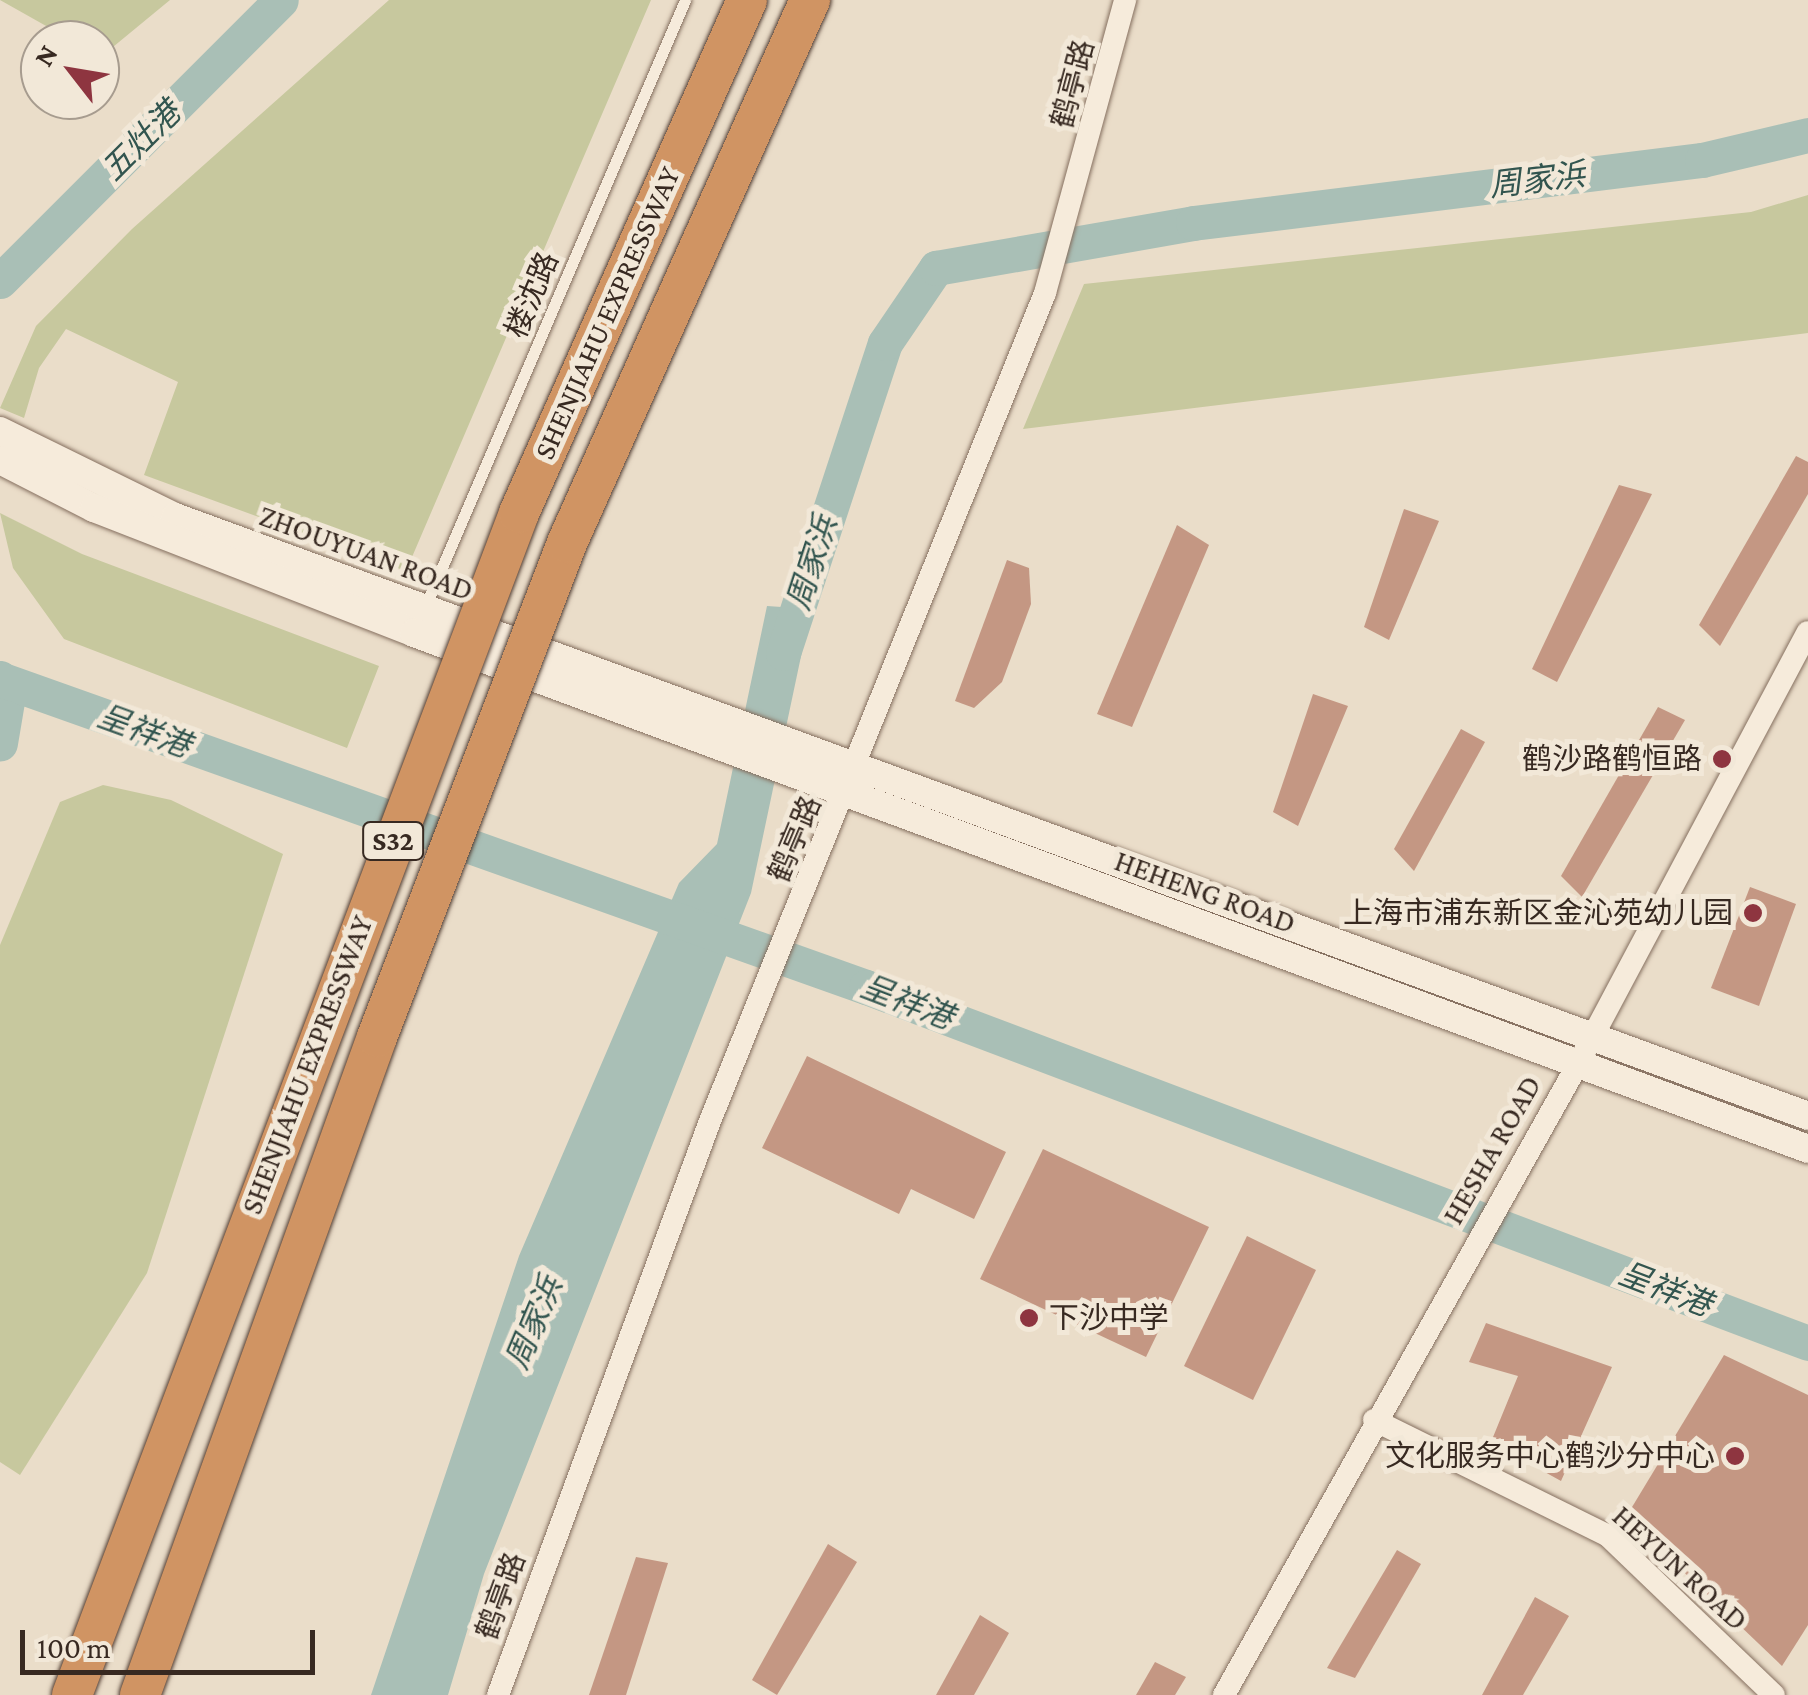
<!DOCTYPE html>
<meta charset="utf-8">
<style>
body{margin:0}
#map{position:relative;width:1808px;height:1695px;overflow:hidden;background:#eaddc9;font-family:"Crimson Pro","Noto Sans SC",serif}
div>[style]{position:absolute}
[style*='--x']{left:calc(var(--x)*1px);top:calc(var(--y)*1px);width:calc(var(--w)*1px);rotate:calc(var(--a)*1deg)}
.green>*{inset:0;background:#c7c89e}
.water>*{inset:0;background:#a9bfb6}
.river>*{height:35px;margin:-17.5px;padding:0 17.5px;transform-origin:17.5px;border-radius:17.5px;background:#a9bfb6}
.building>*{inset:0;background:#c49783}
.roads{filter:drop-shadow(0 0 2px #856f5f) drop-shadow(0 0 2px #856f5f)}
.service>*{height:11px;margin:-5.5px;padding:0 5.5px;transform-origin:5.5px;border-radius:5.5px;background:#f6ebdb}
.minor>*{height:22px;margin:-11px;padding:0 11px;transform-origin:11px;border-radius:11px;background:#f6ebdb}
.tertiary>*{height:28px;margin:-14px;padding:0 14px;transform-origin:14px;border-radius:14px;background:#f6ebdb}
.bridges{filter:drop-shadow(0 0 2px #533e33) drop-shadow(0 0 2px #533e33)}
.motorway-bridge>*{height:40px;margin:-20px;padding:0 20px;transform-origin:20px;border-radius:20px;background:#d09463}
.dots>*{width:28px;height:28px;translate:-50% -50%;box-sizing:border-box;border:5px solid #f2e8d8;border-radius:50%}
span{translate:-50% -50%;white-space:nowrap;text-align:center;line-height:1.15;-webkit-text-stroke:10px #f2e8d8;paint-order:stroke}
.shield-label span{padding:2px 8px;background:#f2e8d8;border:2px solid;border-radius:8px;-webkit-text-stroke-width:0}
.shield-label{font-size:28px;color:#372921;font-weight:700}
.street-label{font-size:30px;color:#372921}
.poi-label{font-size:30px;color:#372921}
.right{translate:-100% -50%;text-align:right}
.left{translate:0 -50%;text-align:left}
.water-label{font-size:32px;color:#32554f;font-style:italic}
.north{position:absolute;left:20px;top:20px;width:100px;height:100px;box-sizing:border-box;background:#f2e8d8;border:2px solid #a79c8f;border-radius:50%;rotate:301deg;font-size:28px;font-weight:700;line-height:40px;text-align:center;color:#372921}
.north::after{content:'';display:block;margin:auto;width:35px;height:45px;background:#8e3540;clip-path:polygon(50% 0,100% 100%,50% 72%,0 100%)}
.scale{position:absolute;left:20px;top:1630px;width:295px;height:45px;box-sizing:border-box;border:5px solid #372921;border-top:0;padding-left:12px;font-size:30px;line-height:35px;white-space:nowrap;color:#372921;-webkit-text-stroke:8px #f2e8d8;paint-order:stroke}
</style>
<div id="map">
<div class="green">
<div style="clip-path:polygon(0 0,170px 0,102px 56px,100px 40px,71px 40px)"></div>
<div style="clip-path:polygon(389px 0,651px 0,406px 571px,144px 475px,178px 382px,66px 329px,39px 368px,24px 418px,0 408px,36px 326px,132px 229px)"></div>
<div style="clip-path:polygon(1808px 195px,1808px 333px,1023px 429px,1084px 284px,1751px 212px)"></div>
<div style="clip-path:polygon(0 513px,82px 554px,379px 666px,347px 748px,64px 639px,13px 568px)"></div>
<div style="clip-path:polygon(103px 785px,171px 800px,283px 854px,147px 1273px,20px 1475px,0 1462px,0 945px,60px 802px)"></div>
</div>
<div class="water">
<div style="clip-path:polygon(767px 606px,811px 609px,751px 893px,484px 1574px,448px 1695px,371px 1695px,519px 1256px,679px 883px,717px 844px)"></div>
</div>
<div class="river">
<div style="--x:0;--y:281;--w:397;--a:-45"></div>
<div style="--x:783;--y:653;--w:326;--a:-71.8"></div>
<div style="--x:885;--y:343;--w:91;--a:-55.8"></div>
<div style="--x:936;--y:268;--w:261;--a:-9.9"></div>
<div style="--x:1193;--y:223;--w:513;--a:-7.06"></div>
<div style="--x:1702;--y:160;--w:109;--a:-13.3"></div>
<div style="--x:0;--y:678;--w:24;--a:73"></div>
<div style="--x:7;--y:701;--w:43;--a:99.5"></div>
<div style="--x:0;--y:679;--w:919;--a:19.58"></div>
<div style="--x:866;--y:987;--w:1007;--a:20.7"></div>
</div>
<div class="building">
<div style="clip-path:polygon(1796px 456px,1808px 462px,1808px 494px,1720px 646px,1699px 625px)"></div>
<div style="clip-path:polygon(1619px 485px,1652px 494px,1557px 682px,1532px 669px)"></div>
<div style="clip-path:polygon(1404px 509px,1439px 521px,1389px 640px,1364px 627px)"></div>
<div style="clip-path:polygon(1177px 525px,1209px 545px,1132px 727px,1097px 714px)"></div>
<div style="clip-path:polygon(1007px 560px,1029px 568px,1031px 604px,1002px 682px,974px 708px,955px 701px)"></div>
<div style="clip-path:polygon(1313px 694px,1348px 706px,1298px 826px,1273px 812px)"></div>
<div style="clip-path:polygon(1658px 707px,1685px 720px,1582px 897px,1561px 876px)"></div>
<div style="clip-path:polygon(1461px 729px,1485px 742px,1414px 871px,1394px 849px)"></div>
<div style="clip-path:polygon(1750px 887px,1796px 904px,1759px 1006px,1711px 988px)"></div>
<div style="clip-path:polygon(807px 1056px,1006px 1152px,974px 1219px,911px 1189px,899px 1214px,762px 1148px)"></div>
<div style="clip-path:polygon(1043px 1149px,1209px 1227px,1146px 1357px,980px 1279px)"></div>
<div style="clip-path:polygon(1247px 1236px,1316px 1270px,1253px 1400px,1184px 1366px)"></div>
<div style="clip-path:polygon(1486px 1323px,1612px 1367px,1561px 1481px,1491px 1442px,1518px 1376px,1469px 1362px)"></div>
<div style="clip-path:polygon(1724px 1355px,1808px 1395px,1808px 1625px,1782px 1666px,1626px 1517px)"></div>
<div style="clip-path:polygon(828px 1544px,857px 1562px,777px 1695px,752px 1680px)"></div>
<div style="clip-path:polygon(1397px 1550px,1421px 1564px,1355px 1678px,1327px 1668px)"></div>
<div style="clip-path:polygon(636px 1557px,668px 1563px,626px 1695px,589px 1695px)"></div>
<div style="clip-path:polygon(1535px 1597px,1569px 1616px,1523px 1695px,1482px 1695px)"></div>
<div style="clip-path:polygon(980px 1615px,1009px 1633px,974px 1695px,936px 1695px)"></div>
<div style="clip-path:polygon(1155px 1662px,1186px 1677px,1175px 1695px,1136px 1695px)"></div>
</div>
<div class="roads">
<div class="service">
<div style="--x:425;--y:607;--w:660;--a:-66.81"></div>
</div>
<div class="minor">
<div style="--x:1374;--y:1420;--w:260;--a:26.3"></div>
<div style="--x:1607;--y:1535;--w:231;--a:43.8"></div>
<div style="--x:498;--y:1695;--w:612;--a:-69.73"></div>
<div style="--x:710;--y:1121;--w:893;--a:-67.97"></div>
<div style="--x:1045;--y:293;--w:304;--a:-74.7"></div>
<div style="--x:1224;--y:1695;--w:724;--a:-60.71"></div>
<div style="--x:1578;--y:1064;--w:489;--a:-62"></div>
</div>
<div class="tertiary">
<div style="--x:0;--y:431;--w:195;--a:26.2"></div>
<div style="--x:175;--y:517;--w:1739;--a:20.14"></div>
<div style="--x:0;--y:460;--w:106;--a:27.1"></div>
<div style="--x:94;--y:508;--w:344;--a:21.3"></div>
<div style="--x:414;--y:633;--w:1486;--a:20.31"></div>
</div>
</div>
<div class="bridges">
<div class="motorway-bridge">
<div style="--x:72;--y:1695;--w:1264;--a:-69.28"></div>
<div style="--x:519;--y:513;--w:561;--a:-66.04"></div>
<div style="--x:140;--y:1695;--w:699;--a:-70.19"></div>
<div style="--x:377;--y:1037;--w:529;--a:-68.96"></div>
<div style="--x:567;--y:543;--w:595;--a:-65.89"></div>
</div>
</div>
<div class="dots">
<div style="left:1722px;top:759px;background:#8e3540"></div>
<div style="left:1753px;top:913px;background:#8e3540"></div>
<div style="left:1029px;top:1318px;background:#8e3540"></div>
<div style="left:1735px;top:1456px;background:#8e3540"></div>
</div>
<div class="shield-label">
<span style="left:393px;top:841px">S32</span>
</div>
<div class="street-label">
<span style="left:1073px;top:84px;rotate:-75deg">鹤亭路</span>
<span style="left:532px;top:295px;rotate:-67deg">楼沈路</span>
<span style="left:607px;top:313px;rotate:-66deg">SHENJIAHU EXPRESSWAY</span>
<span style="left:366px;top:553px;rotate:20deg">ZHOUYUAN ROAD</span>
<span style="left:795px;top:839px;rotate:-67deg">鹤亭路</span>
<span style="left:1205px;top:892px;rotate:20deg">HEHENG ROAD</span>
<span style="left:307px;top:1065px;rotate:-69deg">SHENJIAHU EXPRESSWAY</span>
<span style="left:1492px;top:1150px;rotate:-60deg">HESHA ROAD</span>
<span style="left:1680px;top:1568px;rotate:42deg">HEYUN ROAD</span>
<span style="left:501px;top:1596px;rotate:-70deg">鹤亭路</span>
</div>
<div class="poi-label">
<span class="right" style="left:1702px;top:759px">鹤沙路鹤恒路</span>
<span class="right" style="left:1733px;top:913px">上海市浦东新区金沁苑幼儿园</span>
<span class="left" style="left:1049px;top:1318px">下沙中学</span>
<span class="right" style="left:1715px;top:1456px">文化服务中心鹤沙分中心</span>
</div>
<div class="water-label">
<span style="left:141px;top:141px;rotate:-45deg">五灶港</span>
<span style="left:1537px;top:180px;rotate:-7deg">周家浜</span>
<span style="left:812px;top:563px;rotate:-72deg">周家浜</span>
<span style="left:144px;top:731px;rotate:20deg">呈祥港</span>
<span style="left:907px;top:1002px;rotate:21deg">呈祥港</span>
<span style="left:1665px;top:1289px;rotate:21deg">呈祥港</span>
<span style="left:534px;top:1323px;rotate:-67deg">周家浜</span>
</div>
<div class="north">N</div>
<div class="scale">100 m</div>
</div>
